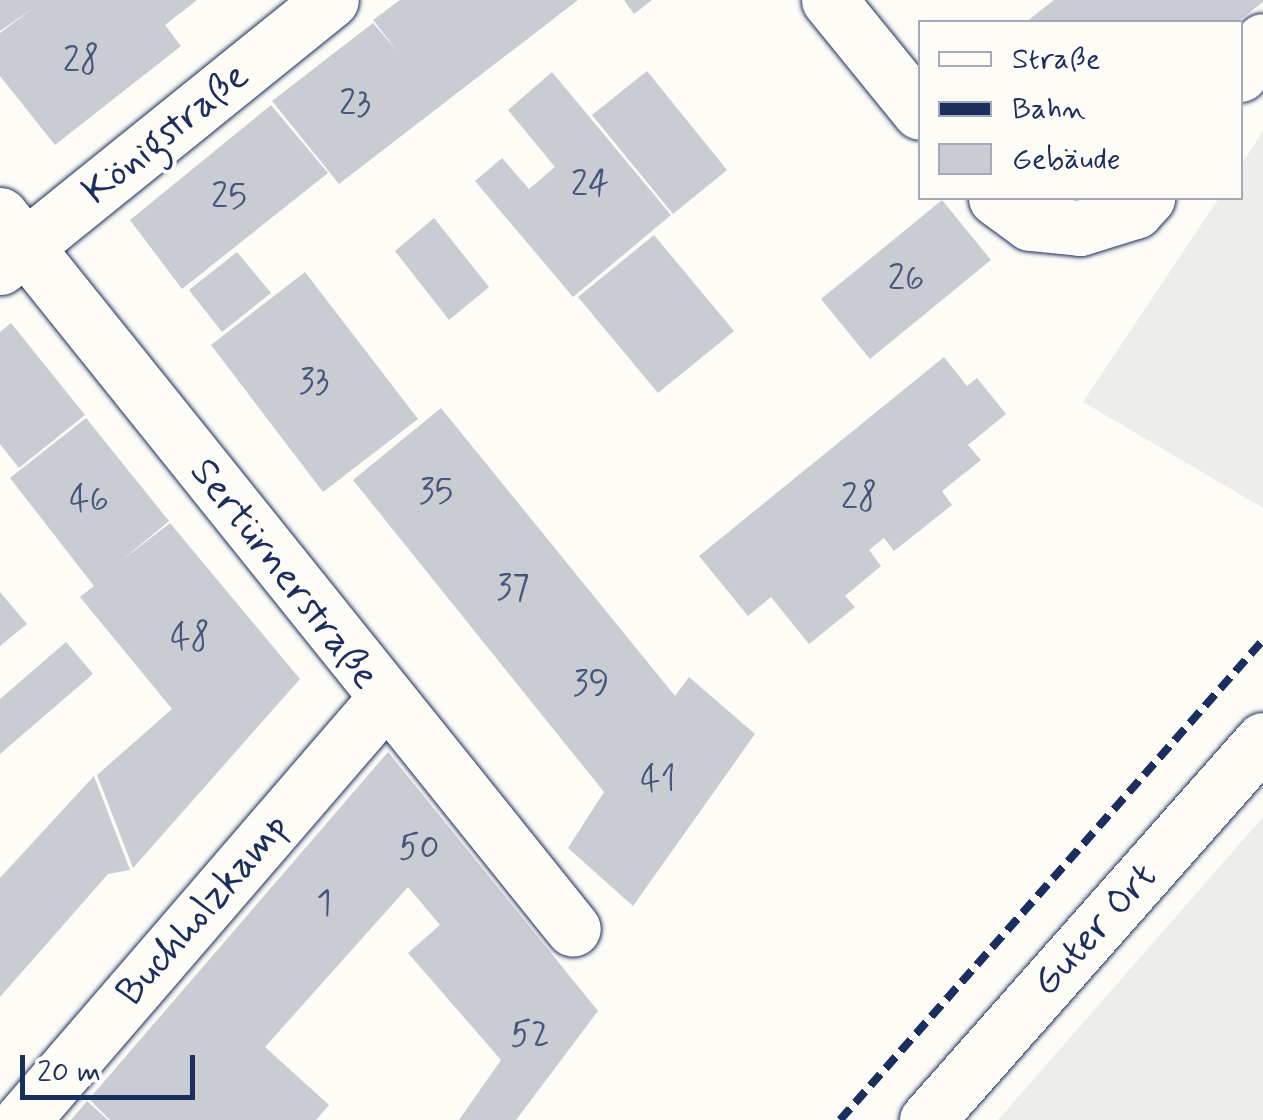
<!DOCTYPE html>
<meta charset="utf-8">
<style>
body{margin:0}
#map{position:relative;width:1263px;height:1120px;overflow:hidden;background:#fdfcf7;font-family:Mynerve,sans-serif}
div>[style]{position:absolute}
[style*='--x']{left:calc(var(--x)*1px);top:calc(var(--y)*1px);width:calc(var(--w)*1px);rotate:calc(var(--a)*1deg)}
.built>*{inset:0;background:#edeeec}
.building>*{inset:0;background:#c9ccd3}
.roads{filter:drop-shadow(0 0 2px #1b2f5e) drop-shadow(0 0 2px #1b2f5e)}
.street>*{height:55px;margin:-27.5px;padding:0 27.5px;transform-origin:27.5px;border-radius:27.5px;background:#fdfcf7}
.secondary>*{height:55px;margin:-27.5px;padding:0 27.5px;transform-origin:27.5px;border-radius:27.5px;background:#fdfcf7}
.rail>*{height:8px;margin-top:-4px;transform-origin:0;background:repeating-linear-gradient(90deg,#1b2f5e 0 15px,transparent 0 23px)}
span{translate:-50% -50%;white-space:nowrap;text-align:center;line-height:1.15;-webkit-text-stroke:8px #fdfcf7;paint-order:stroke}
.number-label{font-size:35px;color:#46567b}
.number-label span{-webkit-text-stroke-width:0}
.street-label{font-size:40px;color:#1b2f5e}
.legend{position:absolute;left:918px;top:20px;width:325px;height:180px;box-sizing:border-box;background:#fdfcf7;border:2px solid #a3aaba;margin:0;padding:12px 18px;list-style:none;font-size:30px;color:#1b2f5e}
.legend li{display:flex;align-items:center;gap:20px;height:50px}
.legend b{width:50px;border:2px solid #a3aaba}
.scale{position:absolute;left:20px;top:1055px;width:175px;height:45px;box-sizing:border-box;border:5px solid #1b2f5e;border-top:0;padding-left:12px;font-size:30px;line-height:35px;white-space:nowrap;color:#1b2f5e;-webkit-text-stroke:8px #fdfcf7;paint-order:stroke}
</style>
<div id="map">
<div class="built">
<div style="clip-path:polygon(1263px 131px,1263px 508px,1083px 402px,1219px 198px,1240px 198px,1241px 165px)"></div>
<div style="clip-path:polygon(1263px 817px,1263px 1120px,998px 1120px)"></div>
</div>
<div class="building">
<div style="clip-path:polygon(0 0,197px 0,165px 25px,181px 46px,55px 145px,0 76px,0 33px,32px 9px,0 31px)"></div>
<div style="clip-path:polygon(400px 0,578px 0,339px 184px,272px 101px,373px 23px,398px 52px,373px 20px)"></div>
<div style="clip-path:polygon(624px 0,652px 0,634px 14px)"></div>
<div style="clip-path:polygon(1054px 0,1263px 0,1263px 2px,1237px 22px,1026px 22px)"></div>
<div style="clip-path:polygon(647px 71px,727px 170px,673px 214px,592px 115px)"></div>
<div style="clip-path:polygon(552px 72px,671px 215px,573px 297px,475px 181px,502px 158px,529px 189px,555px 167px,508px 110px)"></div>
<div style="clip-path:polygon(271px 105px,328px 173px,182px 289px,130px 220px)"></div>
<div style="clip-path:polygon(942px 200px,991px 260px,870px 359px,821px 299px)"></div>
<div style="clip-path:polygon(434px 218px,489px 287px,449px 320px,395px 251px)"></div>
<div style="clip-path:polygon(654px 235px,734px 331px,658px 393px,578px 297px)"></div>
<div style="clip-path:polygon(237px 252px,271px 293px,222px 332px,189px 290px)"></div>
<div style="clip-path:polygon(305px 272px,418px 419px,323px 492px,211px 345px)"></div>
<div style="clip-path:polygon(11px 323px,85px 415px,19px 468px,0 444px,0 332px)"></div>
<div style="clip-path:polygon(944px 357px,967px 386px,977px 378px,1006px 414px,968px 445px,981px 460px,942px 491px,952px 505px,894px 551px,884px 538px,869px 550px,881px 566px,845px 596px,855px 607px,809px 644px,771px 597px,748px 616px,699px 556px)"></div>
<div style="clip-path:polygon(441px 408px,675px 696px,689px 677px,755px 734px,633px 906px,568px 848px,604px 792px,353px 480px)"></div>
<div style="clip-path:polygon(86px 418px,169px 521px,121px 561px,170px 523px,300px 679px,133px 868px,97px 775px,172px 709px,80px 597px,94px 586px,10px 478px)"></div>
<div style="clip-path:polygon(0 592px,27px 624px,0 646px)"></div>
<div style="clip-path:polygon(66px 642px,93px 674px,0 754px,0 699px)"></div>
<div style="clip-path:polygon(388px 752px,598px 1011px,516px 1120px,459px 1120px,501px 1060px,408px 953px,440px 925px,408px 887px,265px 1047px,329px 1105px,316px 1120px,110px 1120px,89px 1099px)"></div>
<div style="clip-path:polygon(94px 776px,130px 870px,108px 874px,0 997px,0 878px)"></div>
<div style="clip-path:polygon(87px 1101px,108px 1120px,71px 1120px)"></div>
</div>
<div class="roads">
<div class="street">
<div style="--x:829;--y:0;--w:144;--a:50.9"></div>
<div style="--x:1240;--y:74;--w:40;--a:-55.1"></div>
<div style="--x:996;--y:198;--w:42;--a:36.3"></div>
<div style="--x:1030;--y:223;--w:50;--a:5.7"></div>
<div style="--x:1080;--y:228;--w:58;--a:-17.2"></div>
<div style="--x:1135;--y:211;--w:18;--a:-47"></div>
<div style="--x:0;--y:215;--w:915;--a:51.25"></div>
<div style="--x:0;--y:267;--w:425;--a:-38.9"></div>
<div style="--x:22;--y:1120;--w:554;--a:-49.24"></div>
</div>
<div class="secondary">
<div style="--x:927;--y:1120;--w:507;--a:-48.52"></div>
</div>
</div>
<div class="rail">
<div style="--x:840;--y:1120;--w:640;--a:-48.61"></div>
</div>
<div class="number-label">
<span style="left:81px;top:61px">28</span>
<span style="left:355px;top:104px">23</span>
<span style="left:590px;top:185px">24</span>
<span style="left:229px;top:197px">25</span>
<span style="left:906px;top:279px">26</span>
<span style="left:314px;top:382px">33</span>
<span style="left:436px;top:492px">35</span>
<span style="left:859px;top:498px">28</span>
<span style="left:89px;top:500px">46</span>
<span style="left:513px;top:588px">37</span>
<span style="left:190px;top:638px">48</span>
<span style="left:591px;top:684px">39</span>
<span style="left:658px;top:780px">41</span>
<span style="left:419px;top:848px">50</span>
<span style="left:324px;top:904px">1</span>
<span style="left:530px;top:1035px">52</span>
</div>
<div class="street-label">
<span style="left:166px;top:134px;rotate:-39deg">Königstraße</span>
<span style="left:284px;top:574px;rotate:52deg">Sertürnerstraße</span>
<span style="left:203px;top:910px;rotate:-49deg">Buchholzkamp</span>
<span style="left:1095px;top:930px;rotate:-48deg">Guter Ort</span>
</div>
<ul class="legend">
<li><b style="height:12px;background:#fdfcf7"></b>Straße</li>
<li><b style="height:12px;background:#1b2f5e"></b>Bahn</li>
<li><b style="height:28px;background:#c9ccd3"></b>Gebäude</li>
</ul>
<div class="scale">20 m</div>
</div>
